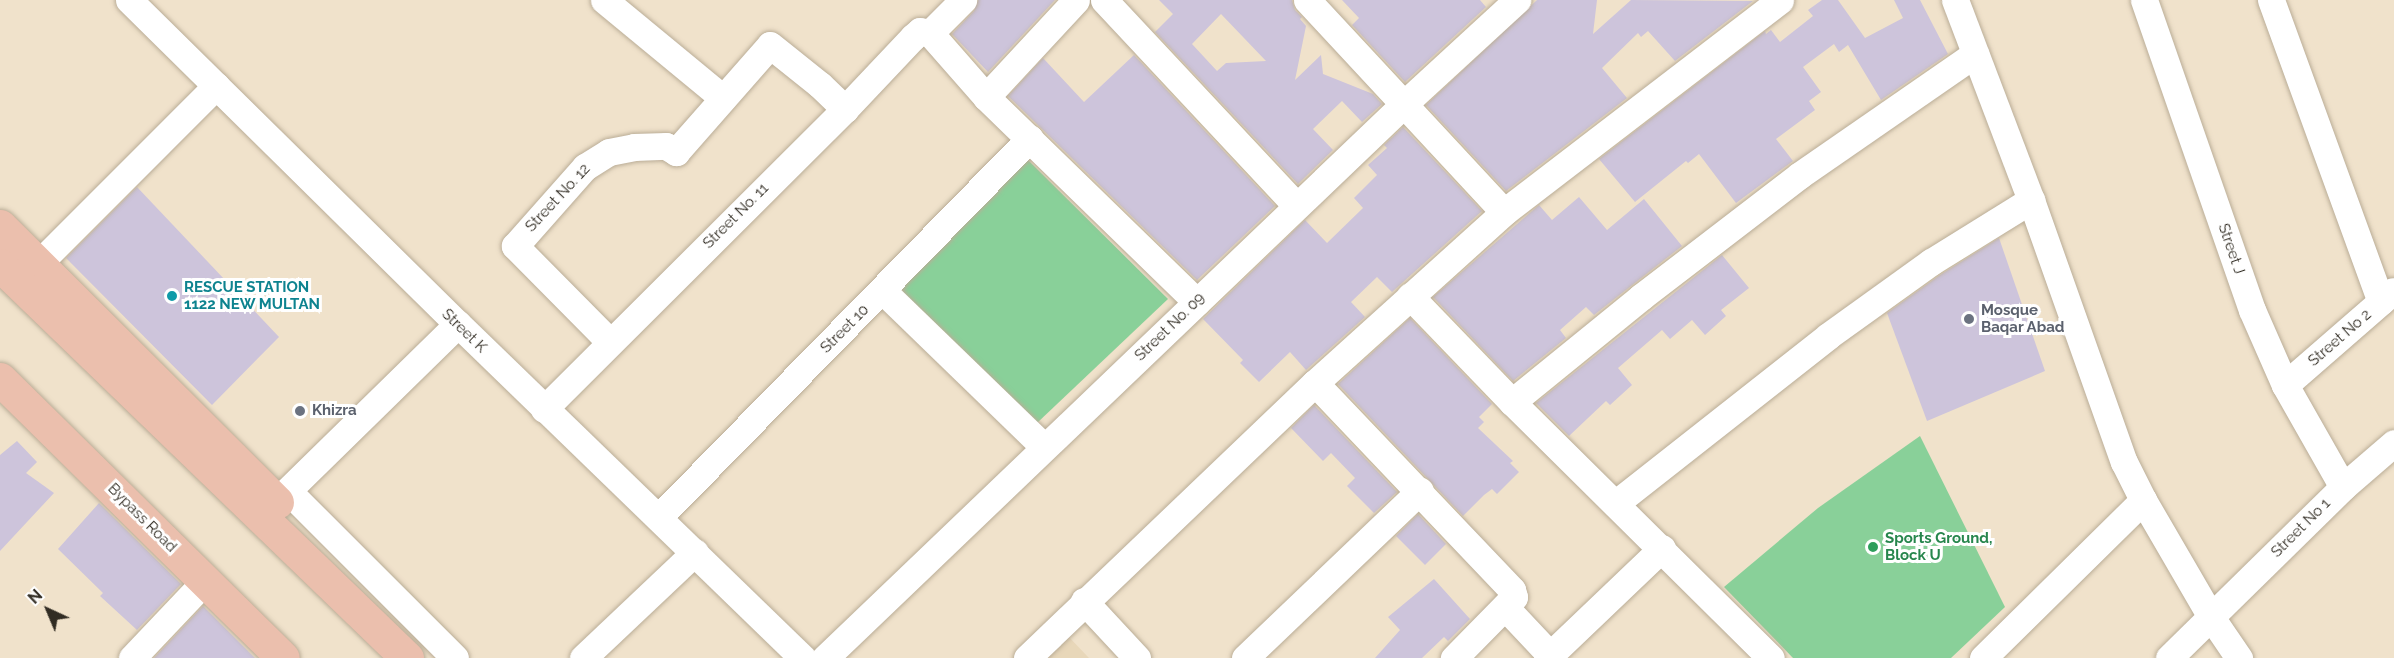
<!DOCTYPE html>
<style>
body{margin:0}
#map{position:relative;width:2394px;height:658px;overflow:hidden;background:#f0e2cb;font-family:Raleway,sans-serif}
div>[style]{position:absolute}
[style*='--x']{left:calc(var(--x)*1px);top:calc(var(--y)*1px);width:calc(var(--w)*1px);rotate:calc(var(--a)*1deg)}
.built>*{inset:0;background:#e8d7b9}
.green>*{inset:0;background:#89d099}
.building>*{inset:0;background:#cdc4db}
.roads{filter:drop-shadow(0 0 2px #baad97) drop-shadow(0 0 2px #baad97)}
.minor>*{height:27px;margin:-13.5px;padding:0 13.5px;transform-origin:13.5px;border-radius:13.5px;background:#fff}
.primary>*{height:33px;margin:-16.5px;padding:0 16.5px;transform-origin:16.5px;border-radius:16.5px;background:#ebbfad}
.dots>*{width:16px;height:16px;translate:-50% -50%;box-sizing:border-box;border:3px solid #fff;border-radius:50%}
span{translate:-50% -50%;white-space:nowrap;text-align:center;line-height:1.15;-webkit-text-stroke:6px #fff;paint-order:stroke}
.street-label{font-size:15px;color:#312c23}
.culture-label{font-size:15px;color:#0d838f;font-weight:700}
.left{translate:0 -50%;text-align:left}
.worship-label{font-size:15px;color:#5b616d;font-weight:700}
.leisure-label{font-size:15px;color:#27864d;font-weight:700}
.north{position:absolute;left:18px;top:580px;width:60px;height:60px;-webkit-text-stroke:4px #fff;paint-order:stroke;rotate:316deg;font-size:16px;font-weight:700;line-height:24px;text-align:center;color:#312c23}
.north::after{content:'';display:block;margin:auto;width:21px;height:27px;background:#312c23;clip-path:polygon(50% 0,100% 100%,50% 72%,0 100%)}
</style>
<div id="map">
<div class="built">
<div style="clip-path:polygon(1067px 635px,1089px 658px,1044px 658px)"></div>
</div>
<div class="green">
<div style="clip-path:polygon(1028px 160px,1168px 299px,1037px 423px,898px 289px)"></div>
<div style="clip-path:polygon(1920px 436px,2005px 607px,1951px 658px,1793px 658px,1724px 587px,1818px 508px)"></div>
</div>
<div class="building">
<div style="clip-path:polygon(978px 0,1055px 0,988px 72px,952px 34px,974px 11px)"></div>
<div style="clip-path:polygon(evenodd,1159px 0,1292px 0,1295px 10px,1302px 17px,1300px 19px,1306px 26px,1295px 80px,1321px 55px,1323px 74px,1373px 94px,1382px 104px,1362px 122px,1342px 101px,1313px 129px,1333px 150px,1298px 184px,1155px 32px,1173px 14px,1159px 0,1221px 14px,1266px 61px,1226px 63px,1217px 71px,1192px 44px,1221px 14px)"></div>
<div style="clip-path:polygon(1342px 0,1480px 0,1486px 7px,1405px 82px,1352px 25px,1359px 18px)"></div>
<div style="clip-path:polygon(1537px 0,1597px 0,1593px 34px,1631px 0,1753px 1px,1675px 61px,1648px 31px,1641px 37px,1638px 33px,1602px 68px,1627px 98px,1506px 191px,1426px 105px)"></div>
<div style="clip-path:polygon(1822px 0,1838px 0,1865px 38px,1903px 18px,1894px 0,1920px 0,1948px 54px,1881px 100px,1848px 45px,1839px 52px,1834px 44px,1803px 67px,1821px 92px,1809px 101px,1815px 110px,1776px 139px,1793px 161px,1736px 203px,1699px 154px,1688px 163px,1686px 161px,1635px 202px,1599px 159px,1765px 31px,1766px 34px,1771px 30px,1780px 42px,1813px 16px,1808px 10px)"></div>
<div style="clip-path:polygon(1134px 55px,1275px 206px,1197px 280px,1008px 96px,1043px 58px,1084px 102px)"></div>
<div style="clip-path:polygon(1403px 127px,1482px 211px,1392px 292px,1377px 277px,1351px 302px,1365px 317px,1306px 370px,1290px 352px,1259px 382px,1240px 363px,1243px 360px,1203px 319px,1305px 220px,1327px 243px,1363px 208px,1354px 198px,1377px 175px,1368px 165px,1387px 148px,1384px 145px)"></div>
<div style="clip-path:polygon(137px 187px,279px 337px,212px 405px,66px 258px)"></div>
<div style="clip-path:polygon(1579px 197px,1607px 230px,1644px 199px,1682px 246px,1594px 315px,1586px 307px,1560px 330px,1566px 338px,1513px 381px,1433px 297px,1539px 205px,1552px 220px)"></div>
<div style="clip-path:polygon(1999px 238px,2045px 371px,1927px 421px,1887px 313px,1940px 275px)"></div>
<div style="clip-path:polygon(1722px 255px,1749px 288px,1721px 310px,1726px 316px,1705px 335px,1692px 320px,1670px 339px,1662px 330px,1618px 368px,1632px 385px,1610px 405px,1606px 401px,1569px 436px,1536px 403px)"></div>
<div style="clip-path:polygon(1410px 318px,1492px 404px,1479px 417px,1484px 422px,1478px 428px,1513px 461px,1510px 463px,1519px 472px,1497px 494px,1492px 489px,1484px 495px,1463px 516px,1338px 384px)"></div>
<div style="clip-path:polygon(1314px 405px,1397px 492px,1374px 513px,1347px 486px,1355px 478px,1331px 453px,1323px 461px,1291px 428px)"></div>
<div style="clip-path:polygon(17px 441px,37px 462px,26px 473px,54px 493px,0 551px,0 455px)"></div>
<div style="clip-path:polygon(99px 503px,181px 584px,137px 630px,100px 596px,103px 593px,58px 549px)"></div>
<div style="clip-path:polygon(1418px 514px,1446px 544px,1425px 565px,1396px 536px)"></div>
<div style="clip-path:polygon(1434px 579px,1470px 619px,1448px 641px,1444px 637px,1422px 658px,1375px 658px,1400px 630px,1388px 617px)"></div>
<div style="clip-path:polygon(203px 606px,255px 658px,154px 658px)"></div>
</div>
<div class="roads">
<div class="minor">
<div style="--x:129;--y:0;--w:462;--a:44.6"></div>
<div style="--x:458;--y:324;--w:480;--a:44.1"></div>
<div style="--x:604;--y:0;--w:154;--a:39.5"></div>
<div style="--x:1104;--y:0;--w:282;--a:46.9"></div>
<div style="--x:1307;--y:0;--w:289;--a:47.1"></div>
<div style="--x:1955;--y:0;--w:214;--a:69.2"></div>
<div style="--x:2031;--y:200;--w:278;--a:70.5"></div>
<div style="--x:2124;--y:462;--w:42;--a:63.4"></div>
<div style="--x:2143;--y:500;--w:135;--a:59.8"></div>
<div style="--x:2211;--y:617;--w:50;--a:55.7"></div>
<div style="--x:2144;--y:0;--w:328;--a:70.8"></div>
<div style="--x:2252;--y:310;--w:82;--a:66.3"></div>
<div style="--x:2285;--y:385;--w:117;--a:60.4"></div>
<div style="--x:2271;--y:0;--w:321;--a:70"></div>
<div style="--x:930;--y:33;--w:85;--a:48.8"></div>
<div style="--x:986;--y:97;--w:294;--a:44.2"></div>
<div style="--x:930;--y:33;--w:47;--a:-45"></div>
<div style="--x:986;--y:97;--w:132;--a:-47.1"></div>
<div style="--x:38;--y:264;--w:252;--a:-45"></div>
<div style="--x:883;--y:291;--w:224;--a:44.1"></div>
<div style="--x:1410;--y:296;--w:147;--a:46.1"></div>
<div style="--x:1512;--y:402;--w:364;--a:44.7"></div>
<div style="--x:609;--y:341;--w:134;--a:-134.7"></div>
<div style="--x:515;--y:246;--w:106;--a:-48.5"></div>
<div style="--x:585;--y:167;--w:28;--a:-32"></div>
<div style="--x:609;--y:152;--w:25;--a:-11"></div>
<div style="--x:634;--y:147;--w:32;--a:-2"></div>
<div style="--x:666;--y:146;--w:12;--a:31"></div>
<div style="--x:676;--y:152;--w:142;--a:-48.7"></div>
<div style="--x:770;--y:45;--w:64;--a:38.7"></div>
<div style="--x:820;--y:85;--w:35;--a:44"></div>
<div style="--x:1315;--y:383;--w:286;--a:46.4"></div>
<div style="--x:1512;--y:590;--w:7;--a:74"></div>
<div style="--x:1514;--y:597;--w:86;--a:134.5"></div>
<div style="--x:2285;--y:385;--w:143;--a:-41"></div>
<div style="--x:1512;--y:402;--w:166;--a:-39.1"></div>
<div style="--x:1641;--y:297;--w:200;--a:-37.5"></div>
<div style="--x:1800;--y:175;--w:213;--a:-34.7"></div>
<div style="--x:544;--y:409;--w:425;--a:-44.9"></div>
<div style="--x:845;--y:109;--w:99;--a:-46.6"></div>
<div style="--x:913;--y:37;--w:9;--a:-41"></div>
<div style="--x:920;--y:31;--w:10;--a:11"></div>
<div style="--x:288;--y:491;--w:236;--a:45"></div>
<div style="--x:277;--y:501;--w:253;--a:-44.4"></div>
<div style="--x:1616;--y:503;--w:270;--a:-38.2"></div>
<div style="--x:1828;--y:336;--w:127;--a:-35.7"></div>
<div style="--x:1931;--y:262;--w:118;--a:-31.8"></div>
<div style="--x:659;--y:517;--w:530;--a:-45.61"></div>
<div style="--x:1084;--y:601;--w:78;--a:47.1"></div>
<div style="--x:1505;--y:607;--w:66;--a:46.8"></div>
<div style="--x:132;--y:658;--w:106;--a:-46.5"></div>
<div style="--x:583;--y:658;--w:154;--a:-43.4"></div>
<div style="--x:825;--y:658;--w:801;--a:-43.74"></div>
<div style="--x:1404;--y:104;--w:154;--a:-42.6"></div>
<div style="--x:1027;--y:658;--w:398;--a:-43.7"></div>
<div style="--x:1315;--y:383;--w:255;--a:-42.1"></div>
<div style="--x:1504;--y:212;--w:348;--a:-37.5"></div>
<div style="--x:1245;--y:658;--w:242;--a:-43.7"></div>
<div style="--x:1547;--y:658;--w:159;--a:-43.7"></div>
<div style="--x:1983;--y:658;--w:225;--a:-44.6"></div>
<div style="--x:2169;--y:658;--w:244;--a:-44.5"></div>
<div style="--x:2343;--y:487;--w:67;--a:-40.8"></div>
</div>
<div class="primary">
<div style="--x:0;--y:226;--w:391;--a:44.9"></div>
<div style="--x:0;--y:265;--w:566;--a:44"></div>
<div style="--x:0;--y:379;--w:397;--a:44.6"></div>
</div>
</div>
<div class="dots">
<div style="left:172px;top:296px;background:#0f9aa8"></div>
<div style="left:1969px;top:319px;background:#6b7280"></div>
<div style="left:300px;top:411px;background:#6b7280"></div>
<div style="left:1873px;top:547px;background:#2e9e5b"></div>
</div>
<div class="street-label">
<span style="left:558px;top:198px;rotate:-47deg">Street No. 12</span>
<span style="left:736px;top:216px;rotate:-45deg">Street No. 11</span>
<span style="left:2231px;top:249px;rotate:71deg">Street J</span>
<span style="left:1170px;top:327px;rotate:-44deg">Street No. 09</span>
<span style="left:845px;top:329px;rotate:-45deg">Street 10</span>
<span style="left:464px;top:331px;rotate:44deg">Street K</span>
<span style="left:2340px;top:338px;rotate:-41deg">Street No 2</span>
<span style="left:142px;top:518px;rotate:45deg">Bypass Road</span>
<span style="left:2301px;top:528px;rotate:-45deg">Street No 1</span>
</div>
<div class="culture-label">
<span class="left" style="left:184px;top:296px">RESCUE STATION<br>1122 NEW MULTAN</span>
</div>
<div class="worship-label">
<span class="left" style="left:1981px;top:319px">Mosque<br>Baqar Abad</span>
<span class="left" style="left:312px;top:411px">Khizra</span>
</div>
<div class="leisure-label">
<span class="left" style="left:1885px;top:547px">Sports Ground,<br>Block U</span>
</div>
<div class="north">N</div>
</div>
